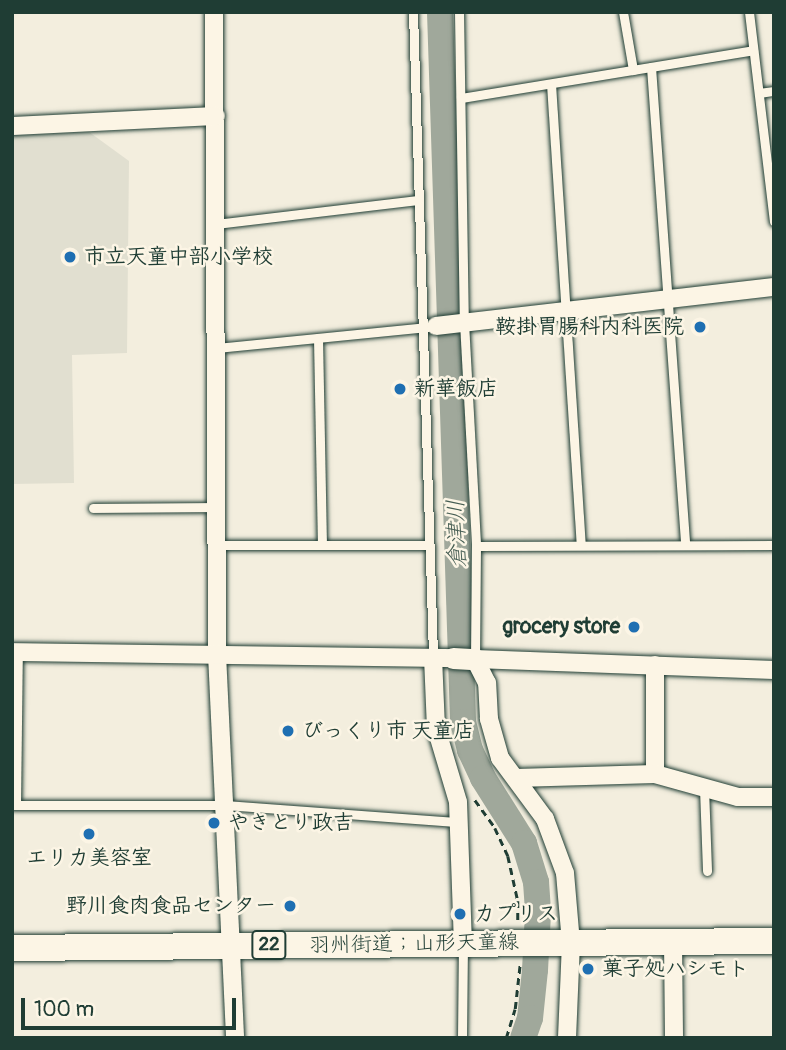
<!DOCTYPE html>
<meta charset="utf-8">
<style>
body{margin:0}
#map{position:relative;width:786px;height:1050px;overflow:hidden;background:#f3eede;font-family:Pangolin,"Klee One",sans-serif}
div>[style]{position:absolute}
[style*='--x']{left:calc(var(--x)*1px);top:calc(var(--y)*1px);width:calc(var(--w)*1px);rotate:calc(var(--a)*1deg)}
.built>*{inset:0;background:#e1dfd0}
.river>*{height:26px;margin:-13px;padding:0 13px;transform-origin:13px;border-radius:13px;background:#a0a89b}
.path>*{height:2.5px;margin-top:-1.25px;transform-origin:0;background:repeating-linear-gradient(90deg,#1f3d34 0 7px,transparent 0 12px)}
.roads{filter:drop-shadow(0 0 2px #1f3d34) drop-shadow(0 0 2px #1f3d34)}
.service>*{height:9px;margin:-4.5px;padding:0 4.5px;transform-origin:4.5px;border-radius:4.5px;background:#fcf5e5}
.minor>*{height:18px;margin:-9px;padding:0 9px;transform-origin:9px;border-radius:9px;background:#fcf5e5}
.tertiary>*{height:21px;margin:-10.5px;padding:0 10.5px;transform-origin:10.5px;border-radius:10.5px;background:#fcf5e5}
.primary>*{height:26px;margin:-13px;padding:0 13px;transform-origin:13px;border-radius:13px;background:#fcf5e5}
.dots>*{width:19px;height:19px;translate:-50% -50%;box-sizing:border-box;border:4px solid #fcf5e5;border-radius:50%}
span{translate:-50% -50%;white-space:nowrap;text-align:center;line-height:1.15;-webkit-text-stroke:5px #fcf5e5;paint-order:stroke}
.shield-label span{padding:2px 5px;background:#fcf5e5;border:2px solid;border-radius:5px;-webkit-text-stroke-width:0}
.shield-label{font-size:19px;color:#1f3d34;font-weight:700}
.poi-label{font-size:21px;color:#1f3d34;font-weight:700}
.left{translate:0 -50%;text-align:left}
.right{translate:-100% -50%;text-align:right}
.street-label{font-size:21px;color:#1f3d34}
.water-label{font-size:23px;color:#465d53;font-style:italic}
.frame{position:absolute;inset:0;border:14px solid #1f3d34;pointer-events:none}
.scale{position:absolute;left:21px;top:998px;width:215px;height:32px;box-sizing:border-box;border:4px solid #1f3d34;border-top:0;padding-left:9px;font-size:21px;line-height:24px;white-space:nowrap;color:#1f3d34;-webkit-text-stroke:5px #fcf5e5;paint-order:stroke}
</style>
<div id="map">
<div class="built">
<div style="clip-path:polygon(85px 129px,129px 161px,127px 353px,72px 355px,74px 483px,12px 484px,12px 132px)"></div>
</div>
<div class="river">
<div style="--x:440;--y:12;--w:710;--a:88.14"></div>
<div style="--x:463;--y:722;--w:29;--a:76"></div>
<div style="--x:470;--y:750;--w:31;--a:65"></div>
<div style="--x:483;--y:778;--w:77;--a:57.8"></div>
<div style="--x:524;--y:843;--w:41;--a:72.9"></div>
<div style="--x:536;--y:882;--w:31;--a:86"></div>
<div style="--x:538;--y:913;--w:57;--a:93"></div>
<div style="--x:535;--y:970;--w:48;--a:95.9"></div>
<div style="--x:530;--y:1018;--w:21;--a:109"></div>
</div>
<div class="path">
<div style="--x:475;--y:800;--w:34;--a:54"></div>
<div style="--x:495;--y:828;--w:31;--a:65"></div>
<div style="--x:508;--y:856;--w:46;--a:77.5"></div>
<div style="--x:518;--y:901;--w:22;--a:90"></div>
<div style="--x:506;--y:1038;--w:30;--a:-73"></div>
<div style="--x:515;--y:1009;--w:45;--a:-83.7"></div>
</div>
<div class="roads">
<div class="service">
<div style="--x:413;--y:12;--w:645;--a:88.22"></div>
<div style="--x:459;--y:12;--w:310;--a:89.1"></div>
<div style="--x:464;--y:322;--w:224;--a:86.9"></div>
<div style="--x:476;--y:546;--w:112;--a:90.5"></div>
<div style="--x:623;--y:12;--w:59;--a:80.2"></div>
<div style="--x:749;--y:12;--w:211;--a:83.2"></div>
<div style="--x:651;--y:67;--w:478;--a:85.9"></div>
<div style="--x:551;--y:84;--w:460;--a:86.3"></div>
<div style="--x:759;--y:93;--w:15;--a:-8"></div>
<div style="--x:461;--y:98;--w:296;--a:-9.3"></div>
<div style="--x:216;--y:224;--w:203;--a:-6.8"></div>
<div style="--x:318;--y:338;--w:206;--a:88.9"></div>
<div style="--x:216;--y:348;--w:213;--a:-5.7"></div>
<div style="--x:93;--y:508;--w:123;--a:-0.5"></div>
<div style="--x:216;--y:545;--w:213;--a:0"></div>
<div style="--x:476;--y:546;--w:298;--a:-0.2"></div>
<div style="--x:704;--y:788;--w:83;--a:87.9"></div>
<div style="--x:12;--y:805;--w:213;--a:0"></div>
<div style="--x:225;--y:805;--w:235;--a:4.2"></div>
<div style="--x:16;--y:805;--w:153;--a:-89.3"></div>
<div style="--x:462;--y:1038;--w:93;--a:-89.4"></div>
</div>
<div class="minor">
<div style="--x:214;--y:12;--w:642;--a:89.73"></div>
<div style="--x:217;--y:654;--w:384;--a:87.3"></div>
<div style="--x:12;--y:126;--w:204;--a:-2.8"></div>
<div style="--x:436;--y:326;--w:340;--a:-6.6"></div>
<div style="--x:12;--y:652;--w:441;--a:0.8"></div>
<div style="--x:433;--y:657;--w:71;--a:87.6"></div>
<div style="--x:436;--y:728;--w:77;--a:73.4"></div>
<div style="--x:458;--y:802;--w:142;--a:88"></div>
<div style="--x:655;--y:774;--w:109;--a:-90"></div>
<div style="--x:516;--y:778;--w:139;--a:-1.6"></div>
<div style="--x:655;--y:774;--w:86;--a:15.5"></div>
<div style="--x:738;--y:797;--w:36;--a:0"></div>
<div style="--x:673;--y:941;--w:97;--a:89.4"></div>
<div style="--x:567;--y:1038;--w:95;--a:-87.6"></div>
<div style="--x:571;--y:943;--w:70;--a:-94.9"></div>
<div style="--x:565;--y:873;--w:58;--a:-110.3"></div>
<div style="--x:545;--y:819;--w:76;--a:-126.4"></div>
<div style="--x:500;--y:758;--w:41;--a:-105.8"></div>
<div style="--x:489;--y:719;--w:36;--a:-93"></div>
<div style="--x:487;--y:683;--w:27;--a:-117"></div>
<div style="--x:475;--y:659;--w:299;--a:2.1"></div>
</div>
<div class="tertiary">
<div style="--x:453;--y:658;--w:22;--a:3"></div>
</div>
<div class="primary">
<div style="--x:12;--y:948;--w:762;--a:-0.53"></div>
</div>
</div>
<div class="dots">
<div style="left:70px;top:257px;background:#1f6fb2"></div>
<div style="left:700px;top:327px;background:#1f6fb2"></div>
<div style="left:400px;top:389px;background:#1f6fb2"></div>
<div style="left:634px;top:627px;background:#1f6fb2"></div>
<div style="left:288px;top:731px;background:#1f6fb2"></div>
<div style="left:214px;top:823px;background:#1f6fb2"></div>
<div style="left:89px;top:834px;background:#1f6fb2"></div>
<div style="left:290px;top:906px;background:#1f6fb2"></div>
<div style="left:460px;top:914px;background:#1f6fb2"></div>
<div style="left:588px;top:969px;background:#1f6fb2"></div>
</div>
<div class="shield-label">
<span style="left:269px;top:945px">22</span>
</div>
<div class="poi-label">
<span class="left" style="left:84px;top:257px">市立天童中部小学校</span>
<span class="right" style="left:684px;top:327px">鞍掛胃腸科内科医院</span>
<span class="left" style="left:414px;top:389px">新華飯店</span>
<span class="right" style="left:620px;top:627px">grocery store</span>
<span class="left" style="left:302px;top:731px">びっくり市 天童店</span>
<span class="left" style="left:228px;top:823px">やきとり政吉</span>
<span style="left:89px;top:858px">エリカ美容室</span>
<span class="right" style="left:276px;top:906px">野川食肉食品センター</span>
<span class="left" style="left:474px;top:914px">カプリス</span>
<span class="left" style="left:602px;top:969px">菓子処ハシモト</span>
</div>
<div class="street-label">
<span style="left:414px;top:944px;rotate:-1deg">羽州街道；山形天童線</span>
</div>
<div class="water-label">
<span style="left:457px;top:534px;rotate:-92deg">倉津川</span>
</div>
<div class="frame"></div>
<div class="scale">100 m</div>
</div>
